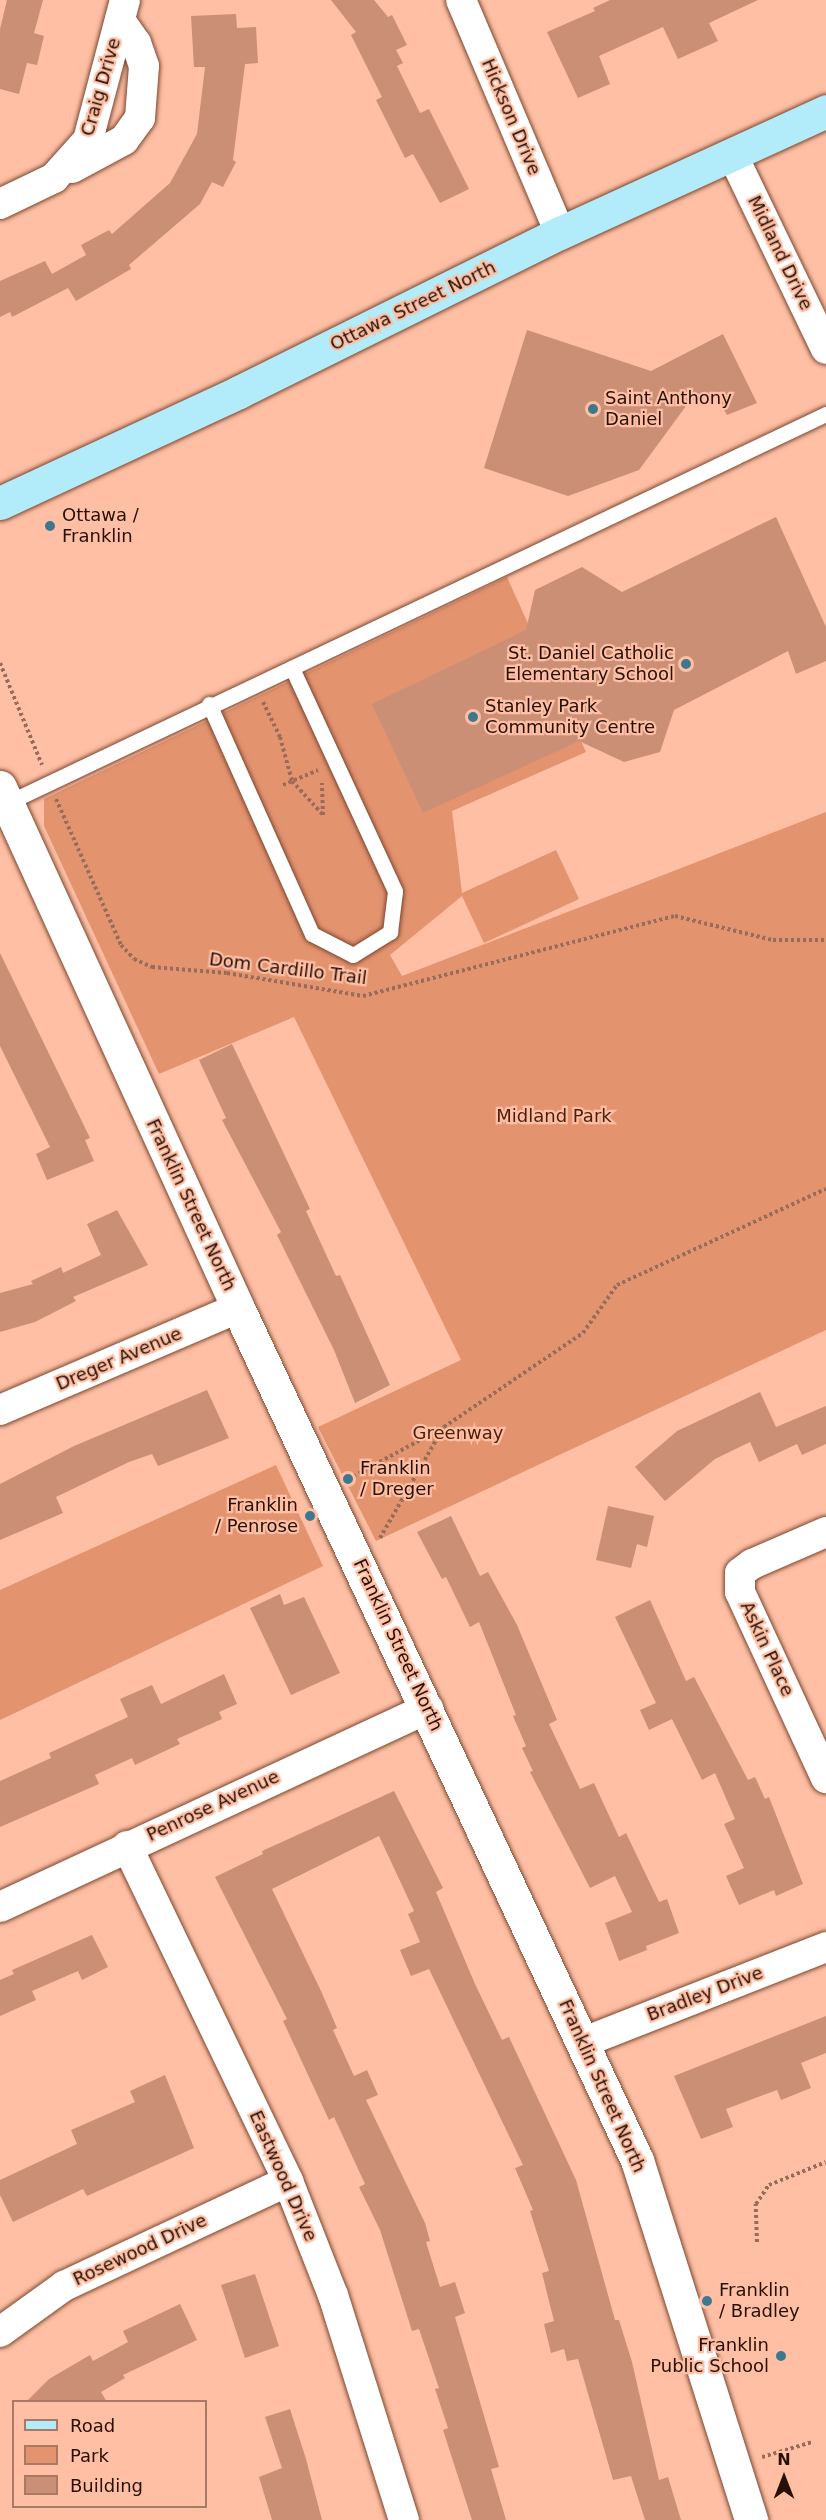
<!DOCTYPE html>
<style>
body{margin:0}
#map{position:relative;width:826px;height:2520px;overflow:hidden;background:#febfa4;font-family:"DejaVu Sans",sans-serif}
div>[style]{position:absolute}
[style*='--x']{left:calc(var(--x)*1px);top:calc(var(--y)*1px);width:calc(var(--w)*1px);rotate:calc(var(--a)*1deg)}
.green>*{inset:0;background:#e4936f}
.building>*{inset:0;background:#cb8f75}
.path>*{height:4px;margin-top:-2px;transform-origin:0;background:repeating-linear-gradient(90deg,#986c5a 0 3px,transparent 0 6px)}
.roads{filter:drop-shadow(0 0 2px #7c472f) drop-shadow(0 0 2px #7c472f)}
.service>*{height:15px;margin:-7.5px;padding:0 7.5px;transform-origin:7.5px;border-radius:7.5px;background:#fff}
.minor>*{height:30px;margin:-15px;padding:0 15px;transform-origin:15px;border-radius:15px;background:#fff}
.tertiary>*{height:33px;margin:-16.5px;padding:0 16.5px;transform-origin:16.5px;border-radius:16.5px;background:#fff}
.secondary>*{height:33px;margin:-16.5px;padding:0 16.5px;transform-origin:16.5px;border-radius:16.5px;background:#b2ebf9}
.dots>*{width:16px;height:16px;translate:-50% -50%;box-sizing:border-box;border:3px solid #febfa4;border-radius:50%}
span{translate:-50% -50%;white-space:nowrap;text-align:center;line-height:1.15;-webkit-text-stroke:4.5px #febfa4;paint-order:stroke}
.street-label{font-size:18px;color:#261007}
.poi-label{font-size:18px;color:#261007}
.left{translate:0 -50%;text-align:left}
.right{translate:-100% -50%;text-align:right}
.park-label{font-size:18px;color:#4b1f09}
.legend{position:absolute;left:12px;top:2400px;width:195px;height:108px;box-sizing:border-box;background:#febfa4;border:2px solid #a87965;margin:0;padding:8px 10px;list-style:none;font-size:18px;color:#261007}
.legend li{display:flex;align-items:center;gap:12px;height:30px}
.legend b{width:30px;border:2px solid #a87965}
.north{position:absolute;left:754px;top:2448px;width:60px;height:60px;-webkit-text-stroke:4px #febfa4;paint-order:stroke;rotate:0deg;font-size:16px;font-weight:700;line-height:24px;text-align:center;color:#261007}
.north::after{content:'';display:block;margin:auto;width:21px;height:27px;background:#261007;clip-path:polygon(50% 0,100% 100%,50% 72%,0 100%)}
</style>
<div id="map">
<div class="green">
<div style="clip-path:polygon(507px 577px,586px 752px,452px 811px,462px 893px,556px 850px,579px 899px,484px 943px,462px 896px,390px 955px,402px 976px,826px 812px,826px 1330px,376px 1541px,318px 1427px,461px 1360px,294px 1017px,159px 1074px,44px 826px,44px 799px)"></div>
<div style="clip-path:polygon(276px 1465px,323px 1566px,0 1720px,0 1590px)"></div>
</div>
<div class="building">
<div style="clip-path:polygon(7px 0,43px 0,34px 33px,44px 36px,37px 65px,27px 63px,19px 94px,0 89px,0 29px)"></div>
<div style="clip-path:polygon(331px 0,374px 0,388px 17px,392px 15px,407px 45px,396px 50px,403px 63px,397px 66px,420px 113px,429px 109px,469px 189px,440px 203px,413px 154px,405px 158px,376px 100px,382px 97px,351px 35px,356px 32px)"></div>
<div style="clip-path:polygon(610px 0,758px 0,709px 23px,718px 41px,678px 59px,663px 27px,599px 56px,610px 84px,578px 98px,547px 32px,595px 11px,593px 8px)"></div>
<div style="clip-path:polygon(236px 14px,237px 28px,256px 27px,258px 63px,245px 64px,233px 160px,236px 162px,223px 187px,212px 182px,200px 204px,129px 265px,131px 269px,76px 301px,68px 288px,12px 317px,10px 312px,0 317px,0 281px,45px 261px,52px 274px,86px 255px,81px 245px,109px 230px,112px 234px,170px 183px,197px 134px,205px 67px,194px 67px,191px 16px)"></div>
<div style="clip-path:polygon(527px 330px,651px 371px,723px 334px,757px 403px,727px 415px,714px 393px,689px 402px,639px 470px,568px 496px,484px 468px)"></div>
<div style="clip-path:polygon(776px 517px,826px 627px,826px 661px,796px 674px,788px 651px,674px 710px,660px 752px,624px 762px,579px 741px,423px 813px,372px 704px,526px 630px,535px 590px,582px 567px,622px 592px)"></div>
<div style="clip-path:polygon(0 953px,90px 1138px,85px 1140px,94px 1161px,47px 1180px,36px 1154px,50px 1147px,0 1046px)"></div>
<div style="clip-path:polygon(232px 1044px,310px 1209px,306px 1211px,336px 1276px,340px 1275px,390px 1385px,355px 1403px,334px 1350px,277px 1235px,281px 1232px,222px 1120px,226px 1118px,199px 1060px)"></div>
<div style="clip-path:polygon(117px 1210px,148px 1265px,73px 1297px,76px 1301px,35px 1322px,0 1332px,0 1293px,33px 1284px,31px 1281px,61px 1267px,63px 1273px,101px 1255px,87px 1224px)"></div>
<div style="clip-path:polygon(207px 1390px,229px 1438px,158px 1466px,152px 1454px,129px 1462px,56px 1497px,63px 1513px,0 1540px,0 1484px,74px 1446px)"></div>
<div style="clip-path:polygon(760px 1392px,776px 1427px,826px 1406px,826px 1444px,802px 1455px,797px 1444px,759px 1462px,750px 1442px,715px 1459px,665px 1501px,635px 1467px,677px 1431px)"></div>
<div style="clip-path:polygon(608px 1506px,654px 1516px,647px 1547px,637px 1544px,631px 1568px,596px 1560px)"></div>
<div style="clip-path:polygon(451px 1516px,480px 1576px,488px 1572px,517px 1625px,557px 1720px,549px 1724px,580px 1789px,594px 1783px,619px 1837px,626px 1833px,659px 1902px,667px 1899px,679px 1933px,646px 1946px,647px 1950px,619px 1961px,605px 1923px,632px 1912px,615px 1876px,590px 1888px,530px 1772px,533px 1771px,522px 1748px,526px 1746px,513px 1716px,516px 1715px,479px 1622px,470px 1627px,446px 1577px,442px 1579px,417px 1532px)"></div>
<div style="clip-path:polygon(280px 1594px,284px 1605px,304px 1597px,340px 1673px,291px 1695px,250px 1608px)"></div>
<div style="clip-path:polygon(650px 1600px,686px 1681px,694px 1677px,748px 1780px,755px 1777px,765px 1799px,769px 1797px,803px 1884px,776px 1896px,774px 1890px,739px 1905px,726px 1876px,744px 1868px,724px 1824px,735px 1819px,715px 1773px,702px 1780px,672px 1719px,649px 1730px,640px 1710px,656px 1703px,615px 1617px)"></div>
<div style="clip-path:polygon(224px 1674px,237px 1704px,219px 1712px,222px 1719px,177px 1739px,180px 1744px,135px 1765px,132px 1758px,95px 1775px,99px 1784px,0 1827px,0 1781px,51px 1758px,49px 1753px,128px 1717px,120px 1699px,152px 1685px,161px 1704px)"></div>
<div style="clip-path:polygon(394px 1791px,443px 1888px,436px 1892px,475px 1984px,502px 2040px,509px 2037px,576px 2180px,615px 2320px,619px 2320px,632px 2362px,659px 2480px,668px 2477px,681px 2520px,645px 2520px,631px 2476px,613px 2480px,578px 2359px,567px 2361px,564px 2349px,551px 2353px,544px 2324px,554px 2321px,542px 2273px,549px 2271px,530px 2211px,533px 2210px,515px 2168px,523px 2165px,429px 1969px,411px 1976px,400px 1950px,420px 1942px,408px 1914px,414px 1911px,379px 1836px,272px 1889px,321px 1991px,337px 2028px,333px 2030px,354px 2076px,367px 2070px,378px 2095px,366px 2100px,425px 2223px,430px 2241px,426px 2242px,440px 2287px,455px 2282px,465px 2313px,455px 2317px,499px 2467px,491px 2469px,506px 2520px,472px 2520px,443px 2430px,448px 2428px,435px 2389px,439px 2388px,419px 2329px,412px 2331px,380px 2230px,359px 2187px,365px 2184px,334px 2117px,329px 2120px,283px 2021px,287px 2019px,215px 1877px,263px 1854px,262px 1851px)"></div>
<div style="clip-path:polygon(92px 1935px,108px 1967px,82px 1980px,78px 1971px,32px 1991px,36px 2000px,0 2016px,0 1980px,14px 1974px,12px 1970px)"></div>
<div style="clip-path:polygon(826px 2016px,826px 2053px,801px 2063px,811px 2088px,781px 2100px,777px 2090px,726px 2109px,733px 2127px,701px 2139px,674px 2076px)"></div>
<div style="clip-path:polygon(165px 2075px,194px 2148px,87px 2196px,83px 2189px,13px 2222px,0 2195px,0 2180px,77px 2144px,71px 2130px,135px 2102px,130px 2091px)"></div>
<div style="clip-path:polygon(255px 2274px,279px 2346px,245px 2358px,221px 2285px)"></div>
<div style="clip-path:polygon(180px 2304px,197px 2340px,123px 2375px,125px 2378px,101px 2392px,107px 2402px,26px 2402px,49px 2379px,90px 2355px,93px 2361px,128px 2342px,123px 2331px)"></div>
<div style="clip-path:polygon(290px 2409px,306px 2459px,322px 2520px,272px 2520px,259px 2477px,282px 2468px,265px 2417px)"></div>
</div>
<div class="path">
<div style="--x:0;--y:663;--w:110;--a:67.6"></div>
<div style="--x:263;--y:702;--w:39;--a:64"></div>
<div style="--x:280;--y:737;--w:46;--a:74.7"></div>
<div style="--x:292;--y:781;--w:46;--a:47.6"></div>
<div style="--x:323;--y:815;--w:32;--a:-92"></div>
<div style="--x:283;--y:785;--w:38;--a:-23"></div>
<div style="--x:56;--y:799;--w:160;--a:66"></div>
<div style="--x:121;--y:945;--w:19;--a:47"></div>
<div style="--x:134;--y:959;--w:20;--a:24"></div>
<div style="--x:152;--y:967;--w:75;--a:4.6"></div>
<div style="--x:227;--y:973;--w:138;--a:9.6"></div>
<div style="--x:363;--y:996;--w:322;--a:-14.4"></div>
<div style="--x:675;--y:916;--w:101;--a:13.8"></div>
<div style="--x:773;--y:940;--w:53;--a:0"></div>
<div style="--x:348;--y:1479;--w:109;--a:-28.4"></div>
<div style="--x:444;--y:1427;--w:168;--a:-34.1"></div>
<div style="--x:583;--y:1333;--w:59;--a:-54.7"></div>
<div style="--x:617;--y:1285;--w:230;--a:-24.7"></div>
<div style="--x:380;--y:1538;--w:127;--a:-60.2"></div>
<div style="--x:757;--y:2242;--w:38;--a:-92"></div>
<div style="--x:756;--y:2204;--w:23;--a:-56"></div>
<div style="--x:769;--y:2185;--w:61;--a:-22"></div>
<div style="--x:762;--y:2457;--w:52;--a:-16.7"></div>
</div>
<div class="roads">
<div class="service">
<div style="--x:209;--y:704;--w:252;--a:65.9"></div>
<div style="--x:312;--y:934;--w:46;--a:27.1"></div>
<div style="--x:353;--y:955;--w:44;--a:-31.9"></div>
<div style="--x:390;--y:932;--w:41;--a:-83"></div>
<div style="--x:395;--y:891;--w:246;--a:-114.8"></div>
<div style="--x:7;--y:803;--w:907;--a:-25.41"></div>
</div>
<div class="minor">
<div style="--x:461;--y:0;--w:253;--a:67"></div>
<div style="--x:733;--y:156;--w:214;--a:64.3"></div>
<div style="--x:72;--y:168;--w:59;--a:-28.3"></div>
<div style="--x:124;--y:140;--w:27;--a:-54"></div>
<div style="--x:140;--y:118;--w:52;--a:-85.6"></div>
<div style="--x:144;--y:66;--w:24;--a:-109"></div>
<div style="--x:136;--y:43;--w:28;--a:-125"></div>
<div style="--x:0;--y:204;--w:60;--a:-25.7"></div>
<div style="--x:54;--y:178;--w:51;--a:-48.2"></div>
<div style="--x:88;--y:140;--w:145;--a:-75.2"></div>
<div style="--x:0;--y:1410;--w:259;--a:-23.2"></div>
<div style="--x:826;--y:1532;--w:81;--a:156.6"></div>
<div style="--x:752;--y:1564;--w:15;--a:143"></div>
<div style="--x:740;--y:1573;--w:19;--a:90"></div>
<div style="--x:740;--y:1592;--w:205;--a:65.2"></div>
<div style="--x:127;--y:1846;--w:372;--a:64.3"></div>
<div style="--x:288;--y:2181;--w:123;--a:68.5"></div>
<div style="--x:333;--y:2295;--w:236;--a:72.5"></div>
<div style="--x:0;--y:1907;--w:472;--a:-24.9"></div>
<div style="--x:584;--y:2042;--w:260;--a:-21.4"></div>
<div style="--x:0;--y:2332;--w:79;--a:-35.7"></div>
<div style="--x:64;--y:2286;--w:247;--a:-25.1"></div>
</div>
<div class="tertiary">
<div style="--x:0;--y:787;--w:573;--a:65.45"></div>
<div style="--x:238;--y:1308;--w:941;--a:64.91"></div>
<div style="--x:637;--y:2160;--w:378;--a:72.4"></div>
</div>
<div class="secondary">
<div style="--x:0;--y:503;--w:264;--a:-24.9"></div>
<div style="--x:239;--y:392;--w:358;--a:-26.4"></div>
<div style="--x:560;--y:233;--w:293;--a:-24.6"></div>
</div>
</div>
<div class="dots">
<div style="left:593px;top:409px;background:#3c7990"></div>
<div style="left:50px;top:526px;background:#3c7990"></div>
<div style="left:686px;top:664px;background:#3c7990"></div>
<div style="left:473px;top:717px;background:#3c7990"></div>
<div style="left:348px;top:1479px;background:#3c7990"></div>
<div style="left:310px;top:1516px;background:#3c7990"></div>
<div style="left:707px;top:2301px;background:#3c7990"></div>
<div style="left:781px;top:2356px;background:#3c7990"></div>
</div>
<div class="street-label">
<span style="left:101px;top:87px;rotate:-74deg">Craig Drive</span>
<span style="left:511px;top:117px;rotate:67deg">Hickson Drive</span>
<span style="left:780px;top:253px;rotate:64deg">Midland Drive</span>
<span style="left:413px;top:306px;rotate:-26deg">Ottawa Street North</span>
<span style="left:288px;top:969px;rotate:7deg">Dom Cardillo Trail</span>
<span style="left:191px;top:1205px;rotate:65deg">Franklin Street North</span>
<span style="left:119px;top:1359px;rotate:-23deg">Dreger Avenue</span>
<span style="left:398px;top:1645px;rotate:65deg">Franklin Street North</span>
<span style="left:767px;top:1649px;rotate:65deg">Askin Place</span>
<span style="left:213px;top:1806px;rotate:-25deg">Penrose Avenue</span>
<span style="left:705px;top:1994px;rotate:-21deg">Bradley Drive</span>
<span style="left:602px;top:2086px;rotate:66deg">Franklin Street North</span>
<span style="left:283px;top:2176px;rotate:66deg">Eastwood Drive</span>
<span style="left:140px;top:2250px;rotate:-25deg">Rosewood Drive</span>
</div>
<div class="poi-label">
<span class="left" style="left:605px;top:409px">Saint Anthony<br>Daniel</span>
<span class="left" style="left:62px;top:526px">Ottawa /<br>Franklin</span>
<span class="right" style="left:674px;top:664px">St. Daniel Catholic<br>Elementary School</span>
<span class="left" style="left:485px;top:717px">Stanley Park<br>Community Centre</span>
<span class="left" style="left:360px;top:1479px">Franklin<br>/ Dreger</span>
<span class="right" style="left:298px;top:1516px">Franklin<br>/ Penrose</span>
<span class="left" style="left:719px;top:2301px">Franklin<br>/ Bradley</span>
<span class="right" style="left:769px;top:2356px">Franklin<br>Public School</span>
</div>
<div class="park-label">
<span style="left:554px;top:1116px">Midland Park</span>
<span style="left:458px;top:1433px">Greenway</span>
</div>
<ul class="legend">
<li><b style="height:8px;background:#b2ebf9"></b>Road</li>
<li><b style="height:16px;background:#e4936f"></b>Park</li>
<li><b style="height:16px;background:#cb8f75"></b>Building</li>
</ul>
<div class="north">N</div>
</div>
